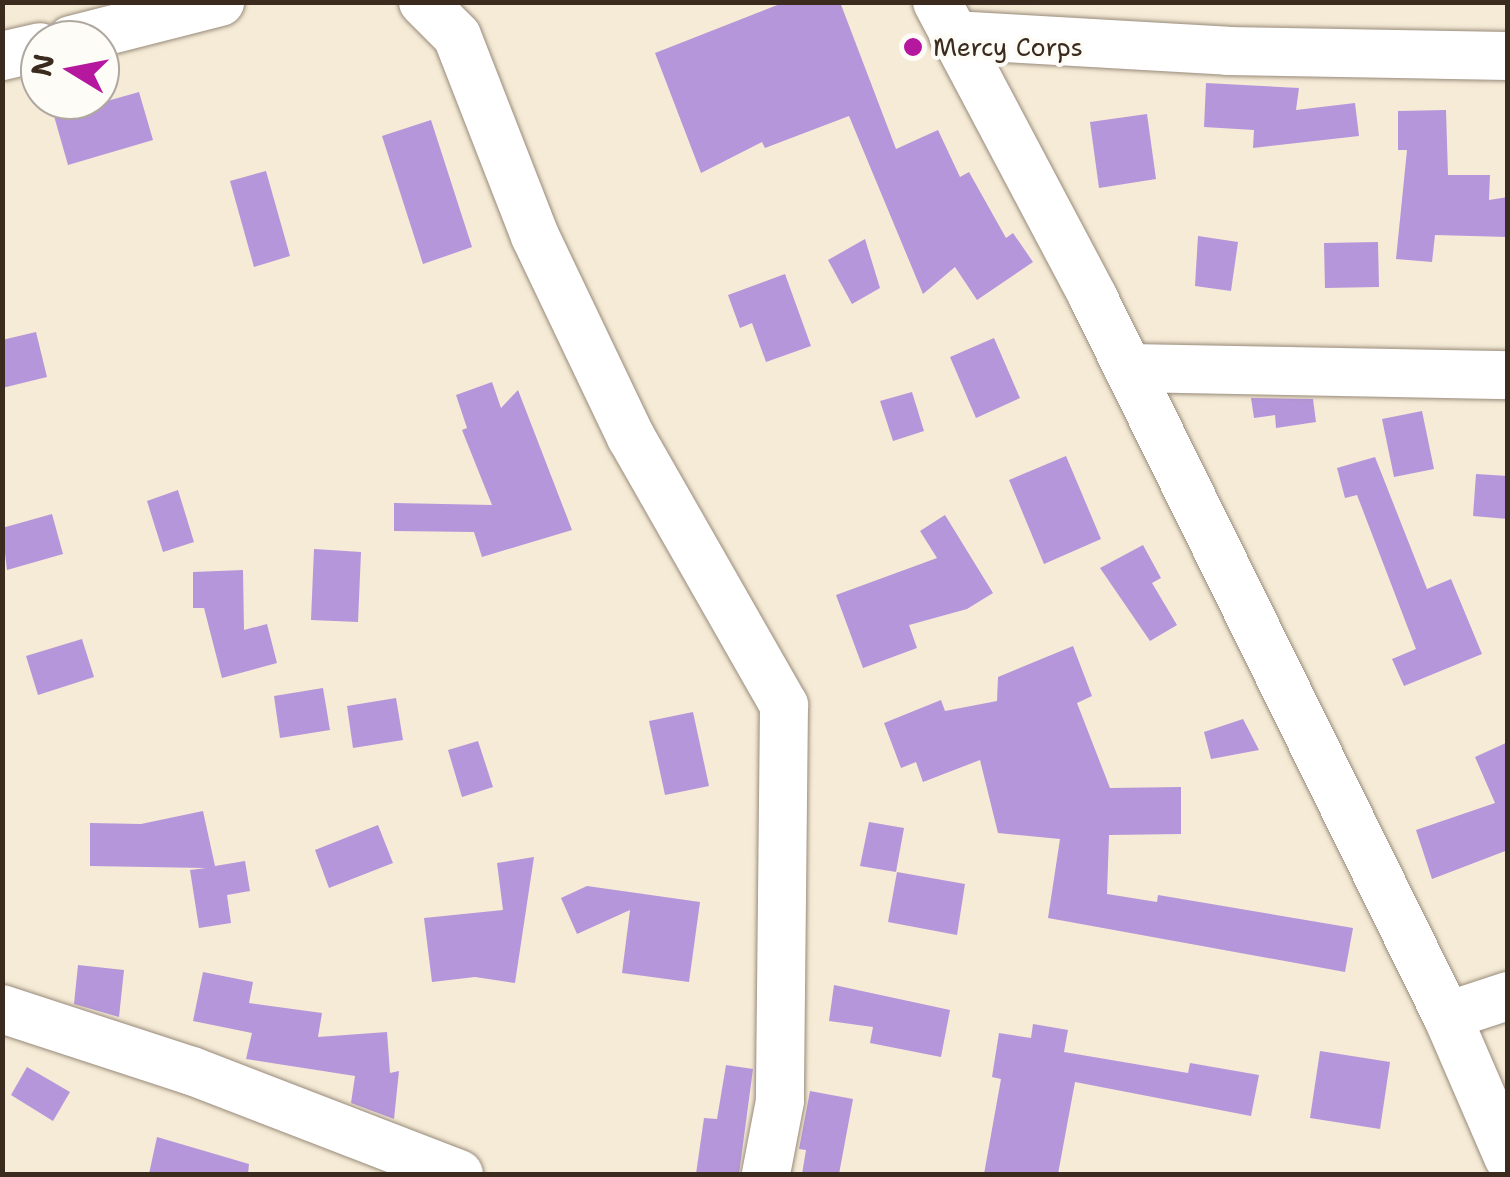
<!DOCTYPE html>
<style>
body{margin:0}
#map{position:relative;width:1510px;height:1177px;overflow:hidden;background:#f5ebd6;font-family:"Shantell Sans",sans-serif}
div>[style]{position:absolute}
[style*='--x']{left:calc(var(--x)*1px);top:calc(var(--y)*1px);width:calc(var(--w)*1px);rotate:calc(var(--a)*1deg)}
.building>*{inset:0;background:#b596db}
.roads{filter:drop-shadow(0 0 2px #988a7a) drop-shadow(0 0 2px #988a7a)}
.minor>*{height:48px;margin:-24px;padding:0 24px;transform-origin:24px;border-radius:24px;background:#fff}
.dots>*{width:28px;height:28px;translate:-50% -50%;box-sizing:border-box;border:5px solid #fdfcf7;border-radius:50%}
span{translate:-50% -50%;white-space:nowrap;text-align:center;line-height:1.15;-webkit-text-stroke:8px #fdfcf7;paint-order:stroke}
.poi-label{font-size:25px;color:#3b2a1e}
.left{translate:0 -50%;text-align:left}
.frame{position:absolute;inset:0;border:5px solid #3b2a1e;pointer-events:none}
.north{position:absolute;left:20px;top:20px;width:100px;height:100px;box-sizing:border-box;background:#fdfcf7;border:2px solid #afa8a0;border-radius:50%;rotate:280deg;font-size:28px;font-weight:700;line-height:40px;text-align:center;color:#3b2a1e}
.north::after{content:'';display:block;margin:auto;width:35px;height:45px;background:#b5179e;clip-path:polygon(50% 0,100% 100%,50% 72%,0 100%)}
</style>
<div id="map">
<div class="building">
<div style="clip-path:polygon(785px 2px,840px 2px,896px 149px,938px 130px,960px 177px,969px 172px,1006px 238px,1013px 233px,1033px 262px,977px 300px,955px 267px,923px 294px,849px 116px,765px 148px,762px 142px,701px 173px,655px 53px)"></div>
<div style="clip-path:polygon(1206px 83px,1299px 88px,1296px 110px,1355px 103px,1359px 136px,1253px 148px,1254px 130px,1204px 127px)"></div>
<div style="clip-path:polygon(139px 92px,153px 140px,68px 165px,54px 116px)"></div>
<div style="clip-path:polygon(1446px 110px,1448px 175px,1490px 175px,1489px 200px,1508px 197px,1508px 237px,1435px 235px,1432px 262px,1396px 259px,1407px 150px,1398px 150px,1398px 111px)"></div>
<div style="clip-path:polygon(1147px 114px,1156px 179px,1099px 188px,1090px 122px)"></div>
<div style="clip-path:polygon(431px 120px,472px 247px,423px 264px,382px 136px)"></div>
<div style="clip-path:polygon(266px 171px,290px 256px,254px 267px,230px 181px)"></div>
<div style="clip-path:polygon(1198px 236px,1238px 242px,1231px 291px,1195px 286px)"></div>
<div style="clip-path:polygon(865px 239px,880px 288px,852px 304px,828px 260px)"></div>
<div style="clip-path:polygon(1378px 242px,1379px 287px,1325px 288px,1324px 243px)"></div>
<div style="clip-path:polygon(785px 274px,811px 346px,766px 362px,752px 323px,740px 328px,728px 295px)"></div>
<div style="clip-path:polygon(36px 332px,47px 377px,2px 388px,2px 340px)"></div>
<div style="clip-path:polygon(994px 338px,1020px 398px,976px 418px,950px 357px)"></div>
<div style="clip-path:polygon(492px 382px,501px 408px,518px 390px,572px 530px,482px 557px,474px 532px,394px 531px,394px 503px,492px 505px,462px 430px,467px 428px,456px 395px)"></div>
<div style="clip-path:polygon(912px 392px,924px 431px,893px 441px,880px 401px)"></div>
<div style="clip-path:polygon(1251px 398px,1313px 399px,1316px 422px,1276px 428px,1275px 415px,1254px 418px)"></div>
<div style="clip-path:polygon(1422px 411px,1434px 469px,1394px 477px,1382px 419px)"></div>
<div style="clip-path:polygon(1066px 456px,1101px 539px,1044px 564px,1009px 480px)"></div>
<div style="clip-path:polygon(1375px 457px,1427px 589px,1451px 579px,1482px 654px,1404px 686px,1392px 659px,1416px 649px,1357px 495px,1345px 498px,1337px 468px)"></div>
<div style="clip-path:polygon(1476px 474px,1508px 476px,1508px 519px,1473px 516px)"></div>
<div style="clip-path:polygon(178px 490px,194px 542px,163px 552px,147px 501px)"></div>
<div style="clip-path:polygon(52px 514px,63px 554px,7px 570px,2px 528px)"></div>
<div style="clip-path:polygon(945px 515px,993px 593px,967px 609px,909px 625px,917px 648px,863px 668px,836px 595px,937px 558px,920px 531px)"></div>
<div style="clip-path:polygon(1143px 545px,1161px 578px,1152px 583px,1177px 625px,1150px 641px,1100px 568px)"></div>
<div style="clip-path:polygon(314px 549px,361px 552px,358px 622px,311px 620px)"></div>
<div style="clip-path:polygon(243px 570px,244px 630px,267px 624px,277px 663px,222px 678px,204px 608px,193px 608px,193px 572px)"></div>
<div style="clip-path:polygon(82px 639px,94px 677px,38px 695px,26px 656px)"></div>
<div style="clip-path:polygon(1073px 646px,1092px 696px,1077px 703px,1110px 788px,1181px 787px,1181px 834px,1109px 835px,1107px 894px,1157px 902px,1158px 895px,1353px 928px,1345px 972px,1048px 918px,1060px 839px,998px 833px,980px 760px,923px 782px,916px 762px,901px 768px,884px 723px,941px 700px,945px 711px,997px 701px,998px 677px)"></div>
<div style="clip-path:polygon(323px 688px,330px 730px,280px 738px,274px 696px)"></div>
<div style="clip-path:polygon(396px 698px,403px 740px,353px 748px,347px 706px)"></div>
<div style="clip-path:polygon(693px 712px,709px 786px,665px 795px,649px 721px)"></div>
<div style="clip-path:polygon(1243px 719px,1259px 750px,1211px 759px,1204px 732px)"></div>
<div style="clip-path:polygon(478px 741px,493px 787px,462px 797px,448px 750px)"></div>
<div style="clip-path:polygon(1508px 742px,1508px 850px,1432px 879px,1416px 830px,1495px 803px,1475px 757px)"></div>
<div style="clip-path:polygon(203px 811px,215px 866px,245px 861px,250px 891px,227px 895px,231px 923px,199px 928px,190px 870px,206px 868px,90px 866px,90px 823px,141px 824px)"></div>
<div style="clip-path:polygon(869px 822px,904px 828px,896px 872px,860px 866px)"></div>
<div style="clip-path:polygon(378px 825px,393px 863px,329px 888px,315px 850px)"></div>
<div style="clip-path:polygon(534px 857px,515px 983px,475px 977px,432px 982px,424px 918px,503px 910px,497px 863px)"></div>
<div style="clip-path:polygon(897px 872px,965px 884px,957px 935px,888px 922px)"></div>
<div style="clip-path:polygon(587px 886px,700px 902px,689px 982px,622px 973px,630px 910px,577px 934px,561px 898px)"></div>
<div style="clip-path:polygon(78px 965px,124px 970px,119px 1017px,74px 1004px)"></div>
<div style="clip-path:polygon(203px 972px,253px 982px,249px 1003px,322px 1013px,318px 1037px,387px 1032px,390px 1073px,399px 1071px,394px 1119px,351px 1103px,355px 1076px,246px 1059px,252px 1033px,193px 1021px)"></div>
<div style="clip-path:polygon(834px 985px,950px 1010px,941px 1057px,870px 1043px,873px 1027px,829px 1021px)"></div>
<div style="clip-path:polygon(1033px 1024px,1068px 1030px,1064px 1052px,1188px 1073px,1190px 1063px,1259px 1075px,1251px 1116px,1075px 1082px,1058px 1174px,984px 1174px,1001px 1079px,992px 1077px,999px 1033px,1031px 1038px)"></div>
<div style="clip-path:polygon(1320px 1051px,1390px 1062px,1380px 1129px,1310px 1118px)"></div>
<div style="clip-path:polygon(726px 1065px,753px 1069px,739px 1174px,696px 1174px,704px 1118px,717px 1119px)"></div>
<div style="clip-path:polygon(27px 1067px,70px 1092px,53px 1121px,11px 1095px)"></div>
<div style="clip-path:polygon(810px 1091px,853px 1099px,839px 1174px,802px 1174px,806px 1150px,799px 1149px)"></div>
<div style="clip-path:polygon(157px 1137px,249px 1164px,248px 1174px,149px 1174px)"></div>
</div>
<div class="roads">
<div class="minor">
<div style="--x:423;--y:2;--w:48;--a:45"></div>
<div style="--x:457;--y:36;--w:215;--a:68.7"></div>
<div style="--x:535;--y:236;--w:223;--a:64.5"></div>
<div style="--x:631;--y:437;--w:309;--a:60.3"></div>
<div style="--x:784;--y:705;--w:396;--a:90.6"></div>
<div style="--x:780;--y:1101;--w:74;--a:100.9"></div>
<div style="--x:937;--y:2;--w:334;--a:62.1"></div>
<div style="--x:1093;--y:297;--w:801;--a:63.79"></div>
<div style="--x:1447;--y:1016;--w:154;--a:66.6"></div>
<div style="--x:953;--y:35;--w:275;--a:3.3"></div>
<div style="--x:1228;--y:51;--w:280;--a:1"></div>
<div style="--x:71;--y:40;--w:154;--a:-14.3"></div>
<div style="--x:2;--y:56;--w:39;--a:-13"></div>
<div style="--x:1128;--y:368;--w:380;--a:1.1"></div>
<div style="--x:2;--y:1009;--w:200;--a:18.1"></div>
<div style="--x:192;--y:1071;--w:286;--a:21.1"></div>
<div style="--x:1447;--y:1016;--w:64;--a:-18.2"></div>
</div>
</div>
<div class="dots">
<div style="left:913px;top:47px;background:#b5179e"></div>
</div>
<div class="poi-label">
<span class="left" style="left:933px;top:47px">Mercy Corps</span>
</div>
<div class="frame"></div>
<div class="north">N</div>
</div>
